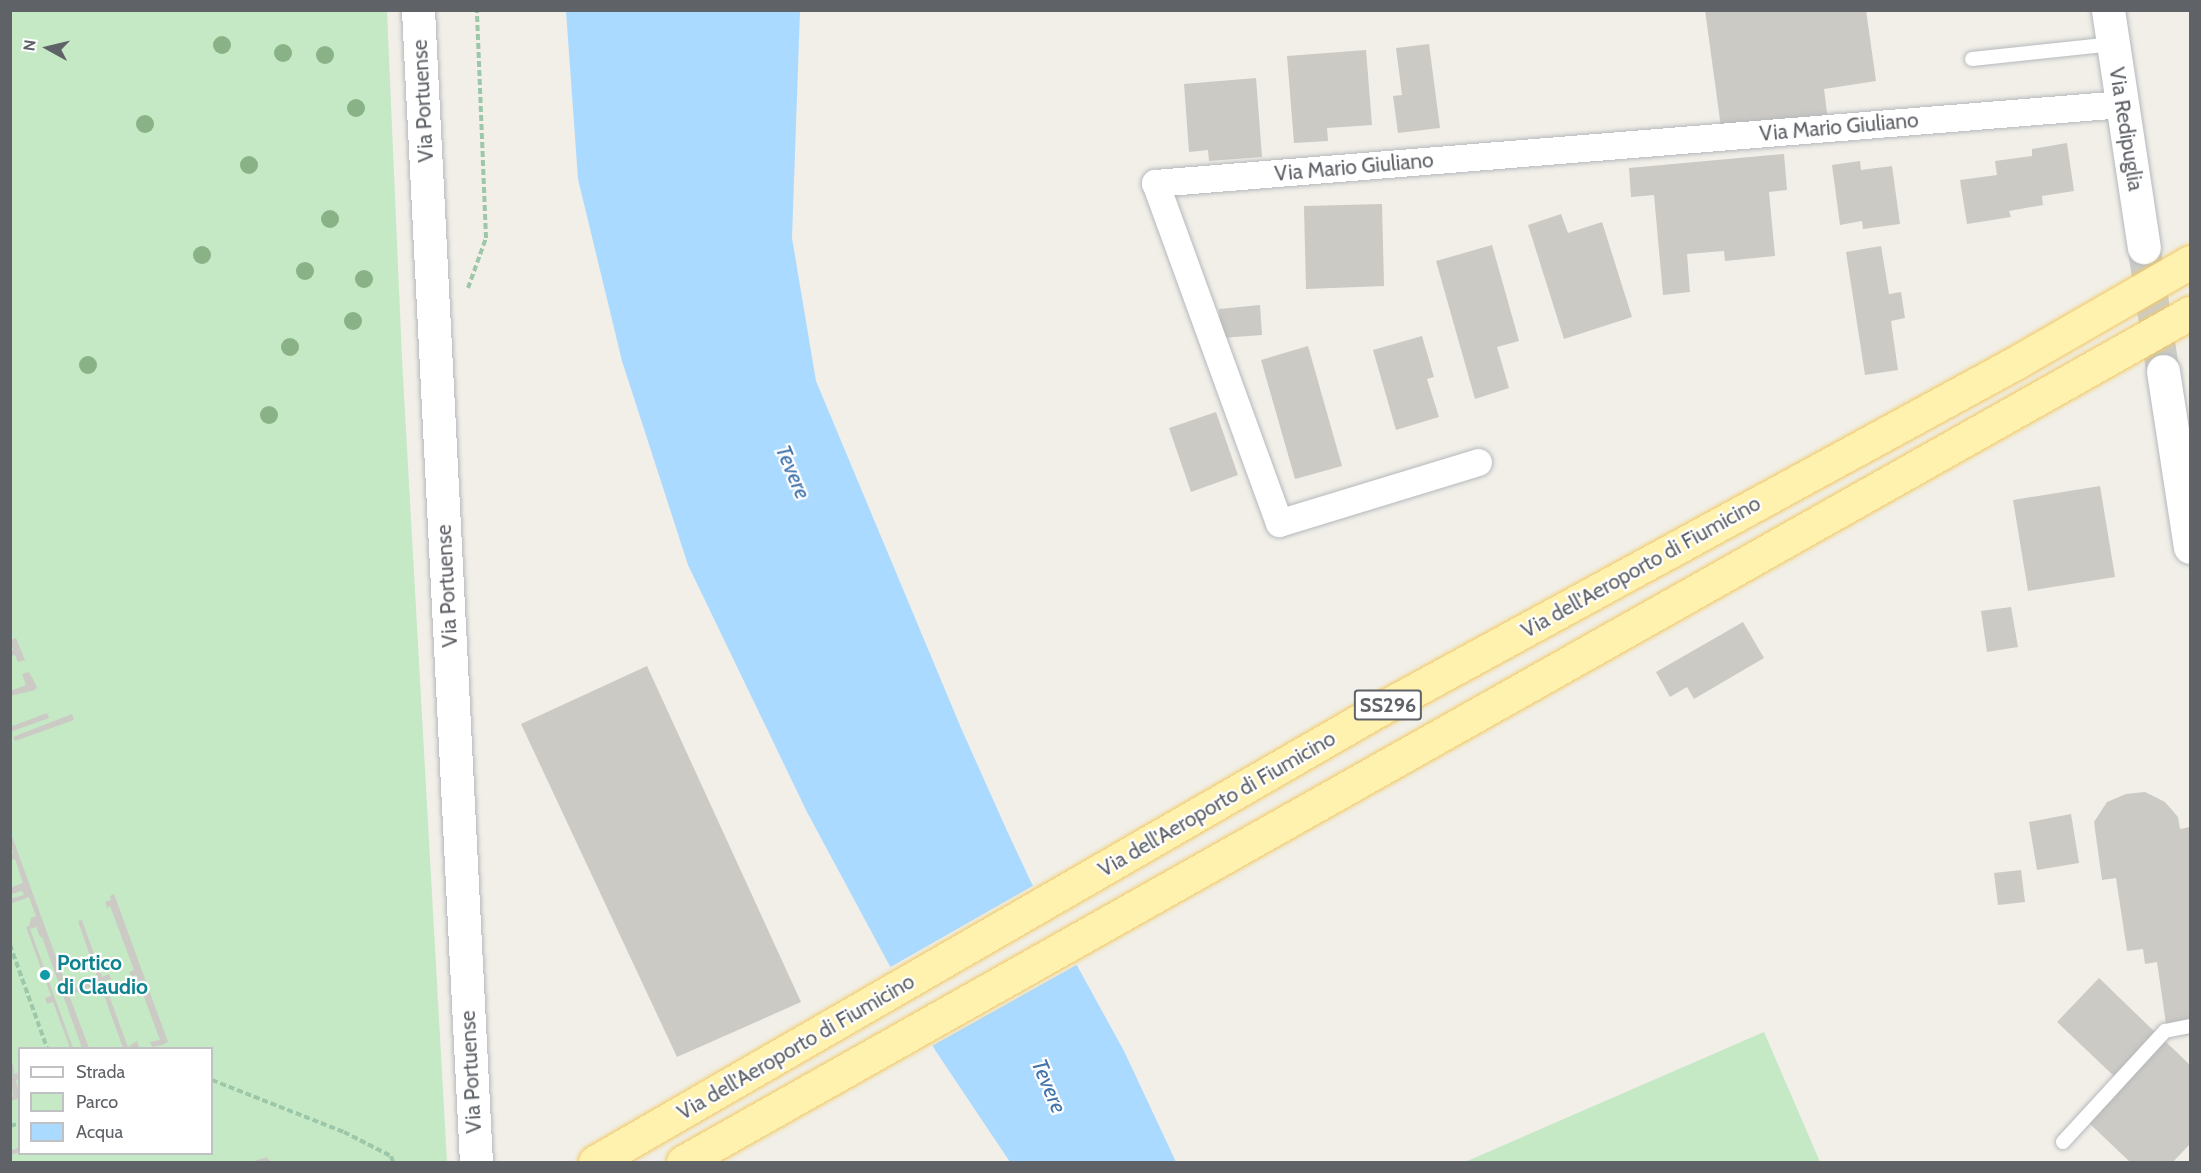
<!DOCTYPE html>
<style>
body{margin:0}
#map{position:relative;width:2201px;height:1173px;overflow:hidden;background:#f1efe8;font-family:Cabin,sans-serif}
div>[style]{position:absolute}
[style*='--x']{left:calc(var(--x)*1px);top:calc(var(--y)*1px);width:calc(var(--w)*1px);rotate:calc(var(--a)*1deg)}
.green>*{inset:0;background:#c5e8c5}
.water>*{inset:0;background:#aadaff}
.pier>*{inset:0;background:#f1efe8}
.building>*{inset:0;background:#cccac5}
.tertiary-tunnel>*{height:33px;margin-top:-16.5px;transform-origin:0;background:repeating-linear-gradient(90deg,#ccccc8 0 33px,transparent 0 49px)}
.path>*{height:4px;margin-top:-2px;transform-origin:0;background:repeating-linear-gradient(90deg,#9cc7a9 0 6px,transparent 0 9px)}
.roads{filter:drop-shadow(0 0 2px #b5b8bc) drop-shadow(0 0 2px #b5b8bc)}
.service>*{height:14px;margin:-7px;padding:0 7px;transform-origin:7px;border-radius:7px;background:#fff}
.minor>*{height:27px;margin:-13.5px;padding:0 13.5px;transform-origin:13.5px;border-radius:13.5px;background:#fff}
.tertiary>*{height:33px;margin:-16.5px;padding:0 16.5px;transform-origin:16.5px;border-radius:16.5px;background:#fff}
.bridges{filter:drop-shadow(0 0 2px #f2c960) drop-shadow(0 0 2px #f2c960)}
.primary-bridge>*{height:33px;margin:-16.5px;padding:0 16.5px;transform-origin:16.5px;border-radius:16.5px;background:#fff2af}
.trees>*{width:18px;height:18px;margin:-9px;border-radius:50%;background:#89b387}
.dots>*{width:16px;height:16px;translate:-50% -50%;box-sizing:border-box;border:3px solid #fff;border-radius:50%}
span{translate:-50% -50%;white-space:nowrap;text-align:center;line-height:1.15;-webkit-text-stroke:4.5px #fff;paint-order:stroke}
.shield-label span{padding:2px 4px;background:#fff;border:2px solid;border-radius:4px;-webkit-text-stroke-width:0}
.shield-label{font-size:20px;color:#5f6368;font-weight:700}
.street-label{font-size:21px;color:#5f6368}
.culture-label{font-size:21px;color:#0d838f;font-weight:700}
.left{translate:0 -50%;text-align:left}
.water-label{font-size:22px;color:#4174aa;font-style:italic}
.frame{position:absolute;inset:0;border:12px solid #5f6368;pointer-events:none}
.legend{position:absolute;left:18px;top:1047px;width:195px;height:108px;box-sizing:border-box;background:#fff;border:2px solid #bfc1c3;margin:0;padding:8px 10px;list-style:none;font-size:18px;color:#5f6368}
.legend li{display:flex;align-items:center;gap:12px;height:30px}
.legend b{width:30px;border:2px solid #bfc1c3}
.north{position:absolute;left:18px;top:18px;width:60px;height:60px;-webkit-text-stroke:4px #fff;paint-order:stroke;rotate:278deg;font-size:16px;font-weight:700;line-height:24px;text-align:center;color:#5f6368}
.north::after{content:'';display:block;margin:auto;width:21px;height:27px;background:#5f6368;clip-path:polygon(50% 0,100% 100%,50% 72%,0 100%)}
</style>
<div id="map">
<div class="green">
<div style="clip-path:polygon(evenodd,10px 11px,387px 11px,402px 359px,447px 1162px,11px 1162px,10px 11px,20px 1048px,212px 1048px,212px 1154px,20px 1154px,20px 1048px)"></div>
<div style="clip-path:polygon(1764px 1032px,1820px 1162px,1465px 1162px)"></div>
</div>
<div class="water">
<div style="clip-path:polygon(566px 11px,800px 11px,792px 238px,816px 381px,961px 728px,1008px 833px,1030px 880px,1124px 1051px,1176px 1162px,1010px 1162px,935px 1050px,807px 812px,688px 565px,622px 361px,578px 179px)"></div>
</div>
<div class="pier">
<div style="clip-path:polygon(1036px 884px,1080px 963px,930px 1047px,887px 969px)"></div>
</div>
<div class="building">
<div style="clip-path:polygon(1705px 10px,1866px 10px,1876px 81px,1824px 89px,1828px 120px,1722px 135px)"></div>
<div style="clip-path:polygon(1429px 44px,1440px 128px,1398px 133px,1393px 96px,1402px 95px,1396px 48px)"></div>
<div style="clip-path:polygon(1366px 50px,1372px 125px,1327px 128px,1328px 141px,1294px 143px,1287px 56px)"></div>
<div style="clip-path:polygon(1256px 78px,1262px 157px,1209px 161px,1208px 150px,1189px 152px,1184px 84px)"></div>
<div style="clip-path:polygon(2067px 143px,2074px 191px,2042px 196px,2043px 205px,2009px 211px,2011px 217px,1967px 224px,1960px 180px,1997px 175px,1995px 161px,2032px 156px,2032px 149px)"></div>
<div style="clip-path:polygon(1784px 154px,1787px 190px,1769px 192px,1775px 256px,1725px 261px,1724px 251px,1687px 254px,1690px 292px,1663px 295px,1654px 195px,1631px 197px,1629px 168px)"></div>
<div style="clip-path:polygon(1860px 161px,1861px 170px,1892px 166px,1900px 224px,1863px 229px,1862px 221px,1840px 225px,1832px 165px)"></div>
<div style="clip-path:polygon(1382px 204px,1384px 286px,1306px 289px,1304px 206px)"></div>
<div style="clip-path:polygon(1561px 214px,1568px 233px,1602px 222px,1632px 317px,1564px 339px,1528px 225px)"></div>
<div style="clip-path:polygon(1492px 245px,1519px 341px,1497px 347px,1509px 388px,1475px 399px,1436px 261px)"></div>
<div style="clip-path:polygon(1881px 246px,1889px 294px,1901px 292px,1905px 318px,1891px 321px,1898px 370px,1865px 375px,1846px 252px)"></div>
<div style="clip-path:polygon(1260px 305px,1262px 335px,1221px 338px,1219px 309px)"></div>
<div style="clip-path:polygon(1422px 336px,1434px 377px,1427px 379px,1439px 417px,1396px 430px,1373px 350px)"></div>
<div style="clip-path:polygon(1308px 346px,1342px 466px,1295px 479px,1261px 360px)"></div>
<div style="clip-path:polygon(1216px 412px,1238px 475px,1191px 492px,1169px 428px)"></div>
<div style="clip-path:polygon(2100px 486px,2115px 577px,2028px 591px,2013px 500px)"></div>
<div style="clip-path:polygon(2011px 607px,2018px 647px,1987px 652px,1981px 611px)"></div>
<div style="clip-path:polygon(1743px 622px,1764px 658px,1694px 699px,1687px 687px,1670px 697px,1656px 672px)"></div>
<div style="clip-path:polygon(16px 638px,25px 660px,18px 662px,15px 655px,10px 656px,13px 649px,10px 640px)"></div>
<div style="clip-path:polygon(647px 666px,801px 1002px,677px 1057px,521px 724px)"></div>
<div style="clip-path:polygon(29px 672px,37px 687px,35px 690px,10px 696px,10px 691px,26px 685px,22px 674px)"></div>
<div style="clip-path:polygon(47px 713px,49px 718px,10px 732px,10px 727px)"></div>
<div style="clip-path:polygon(72px 714px,74px 720px,15px 741px,13px 737px)"></div>
<div style="clip-path:polygon(2145px 792px,2165px 802px,2178px 817px,2180px 829px,2190px 827px,2190px 1020px,2166px 1024px,2157px 962px,2145px 964px,2143px 949px,2127px 951px,2116px 878px,2102px 880px,2094px 822px,2107px 802px,2126px 794px)"></div>
<div style="clip-path:polygon(2071px 814px,2079px 863px,2037px 870px,2029px 822px)"></div>
<div style="clip-path:polygon(10px 831px,68px 990px,98px 979px,78px 921px,82px 920px,102px 977px,109px 974px,111px 979px,104px 982px,128px 1047px,137px 1041px,139px 1047px,123px 1048px,100px 984px,69px 995px,89px 1048px,82px 1048px,42px 937px,40px 937px,36px 927px,30px 929px,73px 1048px,70px 1048px,53px 1002px,47px 1004px,45px 998px,51px 996px,26px 927px,29px 926px,31px 918px,36px 916px,29px 897px,10px 904px,10px 899px,24px 895px,22px 891px,12px 894px,10px 890px,10px 888px,23px 883px,15px 859px,10px 860px,13px 853px)"></div>
<div style="clip-path:polygon(2021px 870px,2025px 902px,1998px 905px,1994px 873px)"></div>
<div style="clip-path:polygon(114px 894px,168px 1042px,162px 1045px,152px 1047px,150px 1042px,160px 1040px,136px 975px,131px 977px,129px 972px,134px 970px,110px 906px,107px 908px,105px 902px,111px 900px,110px 896px)"></div>
<div style="clip-path:polygon(2099px 978px,2157px 1034px,2116px 1078px,2057px 1022px)"></div>
<div style="clip-path:polygon(2164px 1040px,2190px 1065px,2190px 1144px,2173px 1162px,2130px 1162px,2087px 1121px)"></div>
<div style="clip-path:polygon(13px 1064px,14px 1074px,17px 1073px,19px 1079px,16px 1080px,20px 1098px,10px 1101px,13px 1096px,10px 1065px)"></div>
<div style="clip-path:polygon(20px 1147px,20px 1152px,10px 1155px,10px 1151px)"></div>
<div style="clip-path:polygon(267px 1157px,270px 1162px,252px 1162px)"></div>
</div>
<div class="tertiary-tunnel">
<div style="--x:2144;--y:247;--w:125;--a:81.3"></div>
</div>
<div class="path">
<div style="--x:468;--y:288;--w:53;--a:-70.2"></div>
<div style="--x:486;--y:238;--w:228;--a:-92.3"></div>
<div style="--x:10;--y:945;--w:109;--a:70.2"></div>
<div style="--x:212;--y:1080;--w:142;--a:21.5"></div>
<div style="--x:344;--y:1132;--w:53;--a:27.1"></div>
<div style="--x:391;--y:1156;--w:6;--a:72"></div>
<div style="--x:10;--y:1126;--w:10;--a:-17"></div>
</div>
<div class="roads">
<div class="service">
<div style="--x:1972;--y:59;--w:142;--a:-6.1"></div>
<div style="--x:2063;--y:1142;--w:151;--a:-47.4"></div>
<div style="--x:2165;--y:1031;--w:25;--a:-11"></div>
</div>
<div class="minor">
<div style="--x:1478;--y:462;--w:208;--a:163"></div>
<div style="--x:1279;--y:523;--w:362;--a:-110"></div>
<div style="--x:1155;--y:183;--w:970;--a:-4.67"></div>
</div>
<div class="tertiary">
<div style="--x:418;--y:10;--w:1153;--a:87.12"></div>
<div style="--x:2108;--y:10;--w:240;--a:81.4"></div>
<div style="--x:2163;--y:371;--w:178;--a:81.3"></div>
</div>
</div>
<div class="bridges">
<div class="primary-bridge">
<div style="--x:595;--y:1162;--w:898;--a:-29.99"></div>
<div style="--x:1373;--y:713;--w:733;--a:-28.59"></div>
<div style="--x:2017;--y:362;--w:200;--a:-30"></div>
<div style="--x:683;--y:1162;--w:1730;--a:-29.4"></div>
</div>
</div>
<div class="trees">
<div style="left:222px;top:45px"></div>
<div style="left:283px;top:53px"></div>
<div style="left:325px;top:55px"></div>
<div style="left:356px;top:108px"></div>
<div style="left:145px;top:124px"></div>
<div style="left:249px;top:165px"></div>
<div style="left:330px;top:219px"></div>
<div style="left:202px;top:255px"></div>
<div style="left:305px;top:271px"></div>
<div style="left:364px;top:279px"></div>
<div style="left:353px;top:321px"></div>
<div style="left:290px;top:347px"></div>
<div style="left:88px;top:365px"></div>
<div style="left:269px;top:415px"></div>
</div>
<div class="dots">
<div style="left:45px;top:975px;background:#0f9aa8"></div>
</div>
<div class="shield-label">
<span style="left:1388px;top:705px">SS296</span>
</div>
<div class="street-label">
<span style="left:423px;top:101px;rotate:-93deg">Via Portuense</span>
<span style="left:1839px;top:127px;rotate:-5deg">Via Mario Giuliano</span>
<span style="left:2126px;top:129px;rotate:81deg">Via Redipuglia</span>
<span style="left:1354px;top:167px;rotate:-5deg">Via Mario Giuliano</span>
<span style="left:1641px;top:567px;rotate:-29deg">Via dell'Aeroporto di Fiumicino</span>
<span style="left:447px;top:586px;rotate:-93deg">Via Portuense</span>
<span style="left:1217px;top:804px;rotate:-30deg">Via dell'Aeroporto di Fiumicino</span>
<span style="left:796px;top:1047px;rotate:-30deg">Via dell'Aeroporto di Fiumicino</span>
<span style="left:471px;top:1072px;rotate:-93deg">Via Portuense</span>
</div>
<div class="culture-label">
<span class="left" style="left:57px;top:975px">Portico<br>di Claudio</span>
</div>
<div class="water-label">
<span style="left:793px;top:472px;rotate:67deg">Tevere</span>
<span style="left:1049px;top:1086px;rotate:67deg">Tevere</span>
</div>
<div class="frame"></div>
<ul class="legend">
<li><b style="height:8px;background:#fff"></b>Strada</li>
<li><b style="height:16px;background:#c5e8c5"></b>Parco</li>
<li><b style="height:16px;background:#aadaff"></b>Acqua</li>
</ul>
<div class="north">N</div>
</div>
